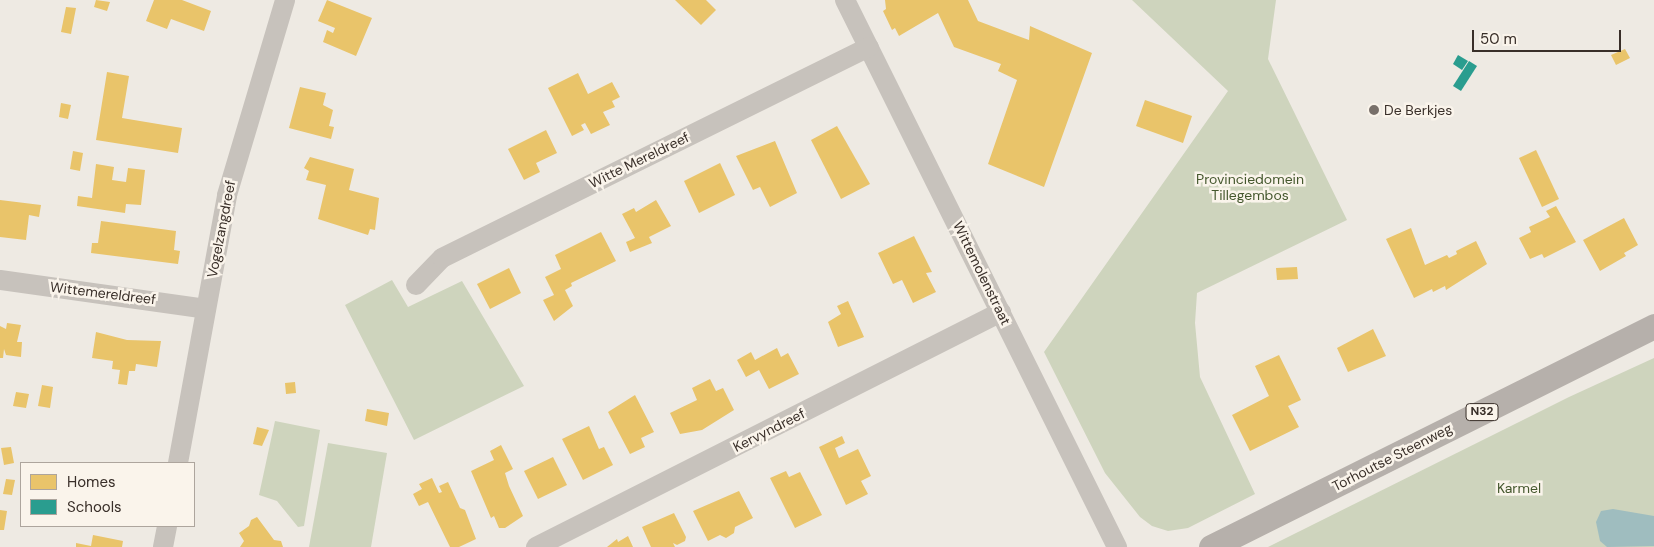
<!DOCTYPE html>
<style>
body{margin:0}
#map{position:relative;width:1654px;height:547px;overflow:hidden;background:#eeeae3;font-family:"DM Sans",sans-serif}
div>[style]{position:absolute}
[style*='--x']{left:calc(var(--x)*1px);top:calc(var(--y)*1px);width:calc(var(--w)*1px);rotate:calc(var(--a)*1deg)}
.green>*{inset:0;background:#ced4bd}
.water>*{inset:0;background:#9fbdbf}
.homes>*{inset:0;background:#e9c46a}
.schools>*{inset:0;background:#2a9d8f}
.minor>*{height:20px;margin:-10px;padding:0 10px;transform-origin:10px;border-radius:10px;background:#c7c2bc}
.major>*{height:25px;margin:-12.5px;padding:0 12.5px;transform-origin:12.5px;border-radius:12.5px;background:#b6b0ab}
.dots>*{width:14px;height:14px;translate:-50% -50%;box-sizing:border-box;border:2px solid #faf4eb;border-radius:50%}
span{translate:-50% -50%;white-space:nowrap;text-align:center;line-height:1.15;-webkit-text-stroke:5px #faf4eb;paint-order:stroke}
.shield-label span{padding:1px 4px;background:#faf4eb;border:1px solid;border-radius:4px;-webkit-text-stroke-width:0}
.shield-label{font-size:12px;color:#392f29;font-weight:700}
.poi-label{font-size:14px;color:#392f29}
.left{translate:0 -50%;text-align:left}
.street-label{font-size:14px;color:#392f29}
.park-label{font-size:14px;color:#44572d}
.legend{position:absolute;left:20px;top:462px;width:175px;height:65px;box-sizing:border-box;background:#faf4eb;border:1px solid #ada59d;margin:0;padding:6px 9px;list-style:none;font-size:15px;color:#392f29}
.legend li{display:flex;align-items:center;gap:10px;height:25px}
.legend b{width:25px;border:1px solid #ada59d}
.scale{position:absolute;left:1472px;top:30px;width:149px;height:22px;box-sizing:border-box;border:2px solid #392f29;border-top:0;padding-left:6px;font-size:15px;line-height:18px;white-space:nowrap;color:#392f29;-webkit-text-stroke:4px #faf4eb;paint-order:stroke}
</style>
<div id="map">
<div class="green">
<div style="clip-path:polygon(1132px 0,1276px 0,1268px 59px,1347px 220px,1197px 293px,1195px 323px,1200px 377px,1255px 494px,1188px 528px,1168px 531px,1152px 526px,1140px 517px,1105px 473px,1044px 352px,1228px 91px)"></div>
<div style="clip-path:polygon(392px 280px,408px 307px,462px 281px,524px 386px,414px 440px,345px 305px)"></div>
<div style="clip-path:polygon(1654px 358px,1654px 547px,1268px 547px,1569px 397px)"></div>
<div style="clip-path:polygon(275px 421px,320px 430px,304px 526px,298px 527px,277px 501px,259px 495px)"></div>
<div style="clip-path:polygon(328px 443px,387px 453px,371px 547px,309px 547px)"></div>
</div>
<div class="water">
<div style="clip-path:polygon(1613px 509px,1654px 516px,1654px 546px,1607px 547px,1600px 541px,1596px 522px,1601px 511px)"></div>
</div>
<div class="homes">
<div style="clip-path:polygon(96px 0,110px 2px,107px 11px,94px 7px)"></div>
<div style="clip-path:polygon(154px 0,182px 0,211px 11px,204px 31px,171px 19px,167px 29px,146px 21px)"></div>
<div style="clip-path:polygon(327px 0,372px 18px,356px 56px,323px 42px,327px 30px,333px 33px,335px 28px,318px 21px)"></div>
<div style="clip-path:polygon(675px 0,706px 0,716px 10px,701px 25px)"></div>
<div style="clip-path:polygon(968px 0,978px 21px,1029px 40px,1030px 26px,1092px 53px,1044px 187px,988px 164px,1017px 80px,998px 71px,1001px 64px,954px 47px,938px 13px,899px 36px,895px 28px,892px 30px,883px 11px,886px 9px,885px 0)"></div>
<div style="clip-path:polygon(66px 7px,76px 8px,71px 34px,61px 32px)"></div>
<div style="clip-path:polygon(1625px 49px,1630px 58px,1616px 65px,1611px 55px)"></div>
<div style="clip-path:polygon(107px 72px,129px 76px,122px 118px,182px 128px,178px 153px,96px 140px)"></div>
<div style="clip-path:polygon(578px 73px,588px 94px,612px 82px,620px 97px,612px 101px,615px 107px,603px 112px,610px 125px,591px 134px,585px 123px,581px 125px,584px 130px,572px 136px,548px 88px)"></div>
<div style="clip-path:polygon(300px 87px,326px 93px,323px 105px,333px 110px,329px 126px,334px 127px,331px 139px,289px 128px)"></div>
<div style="clip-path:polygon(1145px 100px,1192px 116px,1183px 143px,1136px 126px)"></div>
<div style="clip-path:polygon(61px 103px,71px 105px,68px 119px,59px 117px)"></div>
<div style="clip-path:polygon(837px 126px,870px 184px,841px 199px,811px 140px)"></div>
<div style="clip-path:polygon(546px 130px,557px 153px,536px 163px,540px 172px,524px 180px,508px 149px)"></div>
<div style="clip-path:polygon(775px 141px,797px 193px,770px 207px,760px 187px,753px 190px,736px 156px)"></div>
<div style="clip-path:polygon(1536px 150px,1559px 199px,1542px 207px,1519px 158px)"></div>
<div style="clip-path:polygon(73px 151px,83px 153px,80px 171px,70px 169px)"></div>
<div style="clip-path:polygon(310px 157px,354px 169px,349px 190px,379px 198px,375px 230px,370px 229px,368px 235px,318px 219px,326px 185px,306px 180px,309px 171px,304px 168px)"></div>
<div style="clip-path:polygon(720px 163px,735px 195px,699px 213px,684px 181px)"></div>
<div style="clip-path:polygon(96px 164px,114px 167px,112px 180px,126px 182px,128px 168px,145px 170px,141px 205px,126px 204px,125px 213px,77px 206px,78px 196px,92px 198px)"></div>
<div style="clip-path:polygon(0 200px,41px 205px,39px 217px,29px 215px,26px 240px,0 237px)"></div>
<div style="clip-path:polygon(656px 200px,671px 226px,649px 237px,652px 243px,630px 252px,626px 242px,635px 238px,622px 214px,634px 208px,636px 212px)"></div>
<div style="clip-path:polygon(1556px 206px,1576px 242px,1544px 258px,1542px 254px,1530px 259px,1519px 238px,1531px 232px,1529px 227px,1550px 217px,1546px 211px)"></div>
<div style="clip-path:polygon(1624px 218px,1638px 245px,1624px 253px,1626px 256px,1600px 271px,1583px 240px)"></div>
<div style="clip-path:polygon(101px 221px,176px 231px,174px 250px,180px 251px,178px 264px,91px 253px,92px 243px,98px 243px)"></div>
<div style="clip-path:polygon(1411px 228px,1425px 265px,1447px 255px,1449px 258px,1457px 254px,1456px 251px,1476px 241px,1487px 264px,1446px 290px,1445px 286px,1433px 292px,1432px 289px,1414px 298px,1386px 239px)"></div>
<div style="clip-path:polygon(601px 232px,616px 261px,571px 283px,572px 286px,565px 290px,573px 306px,554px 321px,543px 300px,554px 295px,545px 277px,561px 269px,555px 255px)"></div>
<div style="clip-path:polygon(914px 236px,932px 272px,926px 273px,936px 292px,913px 303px,902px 280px,893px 284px,878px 253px)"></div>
<div style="clip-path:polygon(1297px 267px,1298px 279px,1277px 280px,1276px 268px)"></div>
<div style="clip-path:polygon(509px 268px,521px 293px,490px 309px,477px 284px)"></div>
<div style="clip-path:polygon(848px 301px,864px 337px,838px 347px,828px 322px,841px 314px,837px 306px)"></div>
<div style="clip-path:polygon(7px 323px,21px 325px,17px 342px,22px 342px,21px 357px,6px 355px,4px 349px,3px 358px,0 358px,0 326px,6px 329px)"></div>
<div style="clip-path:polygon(1373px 329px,1386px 356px,1348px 372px,1337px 348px)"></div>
<div style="clip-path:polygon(96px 332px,127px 340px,161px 341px,157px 367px,136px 364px,135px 371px,129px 371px,127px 385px,118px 384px,120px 370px,112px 369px,113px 361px,92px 358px)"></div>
<div style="clip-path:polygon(777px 348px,781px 357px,788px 353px,799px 374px,769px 389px,759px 370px,746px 377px,737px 360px,751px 352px,755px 360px)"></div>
<div style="clip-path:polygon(1279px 355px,1301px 400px,1288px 406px,1299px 427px,1250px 451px,1232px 415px,1269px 396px,1255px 366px)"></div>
<div style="clip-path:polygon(710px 379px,716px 391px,723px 388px,734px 410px,702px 430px,680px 434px,670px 413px,697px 400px,692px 388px)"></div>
<div style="clip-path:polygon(295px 382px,296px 393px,286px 394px,285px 383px)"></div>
<div style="clip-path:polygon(42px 385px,53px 387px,50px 408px,38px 406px)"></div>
<div style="clip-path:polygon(16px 392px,29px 394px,26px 408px,13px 406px)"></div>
<div style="clip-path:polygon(635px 395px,654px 432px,641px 438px,645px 447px,630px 454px,608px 412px)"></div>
<div style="clip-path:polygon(367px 409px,389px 413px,387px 426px,365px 421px)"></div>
<div style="clip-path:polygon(589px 426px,599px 449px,604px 447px,613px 465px,583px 480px,562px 439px)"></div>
<div style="clip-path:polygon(257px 427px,269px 430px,262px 446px,253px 444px)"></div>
<div style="clip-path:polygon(842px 436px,845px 443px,835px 448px,839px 458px,858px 449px,871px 476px,861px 481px,868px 494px,846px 505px,819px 447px)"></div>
<div style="clip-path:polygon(501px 445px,513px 469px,505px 473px,509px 486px,523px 516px,505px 528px,499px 528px,494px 516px,491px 518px,471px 471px,494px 460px,490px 451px)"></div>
<div style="clip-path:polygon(11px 447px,14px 463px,4px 465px,1px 448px)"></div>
<div style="clip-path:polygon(553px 457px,567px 485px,538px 499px,524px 471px)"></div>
<div style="clip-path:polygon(786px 471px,789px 477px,800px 472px,822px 515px,795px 528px,770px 478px)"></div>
<div style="clip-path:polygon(432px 478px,439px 493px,442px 492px,439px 486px,448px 482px,460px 508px,465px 510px,476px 539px,459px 547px,450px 547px,428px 502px,419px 506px,413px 494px,422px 489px,419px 484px)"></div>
<div style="clip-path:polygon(6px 479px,15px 480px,12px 495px,3px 494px)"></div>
<div style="clip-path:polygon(739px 491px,753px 518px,735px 527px,734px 533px,726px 538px,720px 535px,708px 541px,693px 511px)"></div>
<div style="clip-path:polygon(0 510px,7px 511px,4px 530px,0 530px)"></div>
<div style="clip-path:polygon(674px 513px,686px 537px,685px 541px,677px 545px,673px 543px,675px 547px,651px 547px,642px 527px)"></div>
<div style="clip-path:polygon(257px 517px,274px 540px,281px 541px,283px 547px,240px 547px,244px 541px,239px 533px,249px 526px,251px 520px)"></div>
<div style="clip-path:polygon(93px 535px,123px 541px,122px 547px,76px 547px,76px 543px,91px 546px)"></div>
<div style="clip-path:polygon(628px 536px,633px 547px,607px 547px,617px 539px,618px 542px)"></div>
</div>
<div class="schools">
<div style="clip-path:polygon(1458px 55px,1468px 61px,1462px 70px,1453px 64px)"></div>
<div style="clip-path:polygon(1469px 61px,1477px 66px,1461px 91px,1453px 86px)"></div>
</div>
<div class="minor">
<div style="--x:845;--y:0;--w:611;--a:63.56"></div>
<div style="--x:0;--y:280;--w:208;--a:8"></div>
<div style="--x:416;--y:285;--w:37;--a:-46"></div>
<div style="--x:442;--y:258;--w:476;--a:-26.3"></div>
<div style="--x:178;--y:463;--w:272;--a:-79.6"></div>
<div style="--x:227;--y:195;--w:203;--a:-73.4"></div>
<div style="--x:163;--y:547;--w:21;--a:-79"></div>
<div style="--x:536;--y:547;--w:521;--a:-26.81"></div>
</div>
<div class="major">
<div style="--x:1211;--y:547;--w:495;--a:-26.5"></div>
</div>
<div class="dots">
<div style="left:1374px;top:110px;background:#78706a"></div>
</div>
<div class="shield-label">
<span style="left:1482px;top:412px">N32</span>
</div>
<div class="poi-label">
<span class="left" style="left:1384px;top:110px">De Berkjes</span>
</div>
<div class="street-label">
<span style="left:639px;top:160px;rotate:-26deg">Witte Mereldreef</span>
<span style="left:221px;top:229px;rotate:-79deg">Vogelzangdreef</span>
<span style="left:982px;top:273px;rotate:64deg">Wittemolenstraat</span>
<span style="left:103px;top:293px;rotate:7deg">Wittemereldreef</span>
<span style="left:769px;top:430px;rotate:-27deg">Kervyndreef</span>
<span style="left:1392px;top:457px;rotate:-27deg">Torhoutse Steenweg</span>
</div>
<div class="park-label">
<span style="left:1250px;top:187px">Provinciedomein<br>Tillegembos</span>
<span style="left:1519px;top:488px">Karmel</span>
</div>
<ul class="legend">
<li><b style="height:14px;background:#e9c46a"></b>Homes</li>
<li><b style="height:14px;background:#2a9d8f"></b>Schools</li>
</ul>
<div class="scale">50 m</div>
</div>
